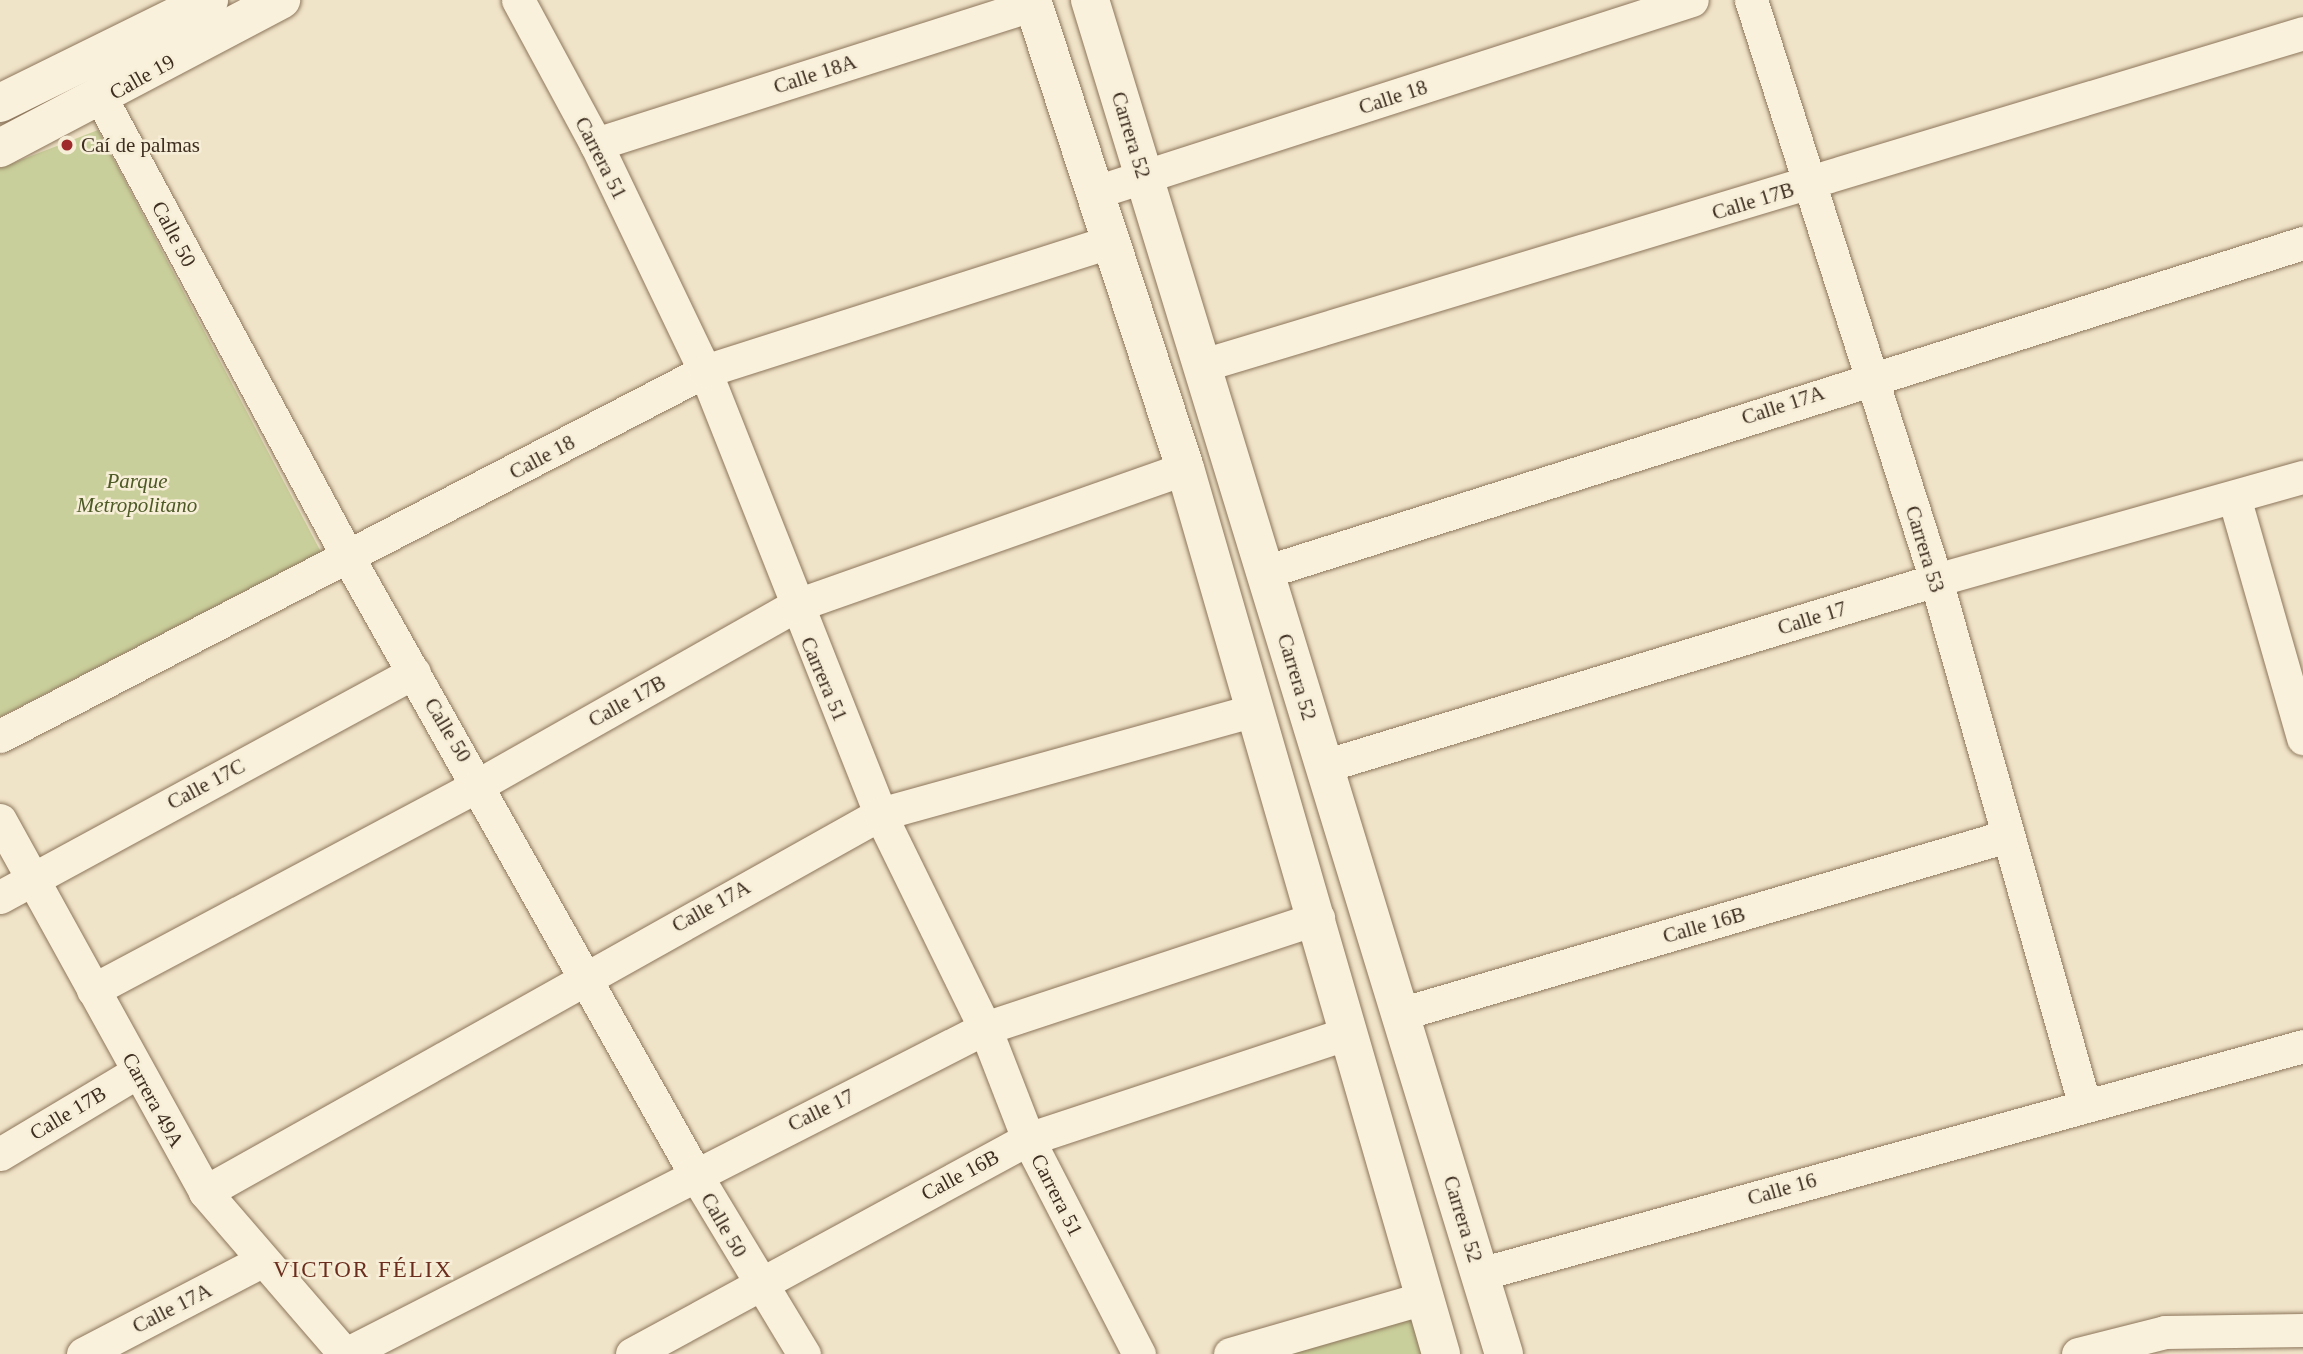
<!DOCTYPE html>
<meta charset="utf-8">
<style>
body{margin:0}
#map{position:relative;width:2303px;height:1354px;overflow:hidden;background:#f0e4c8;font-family:Georgia,serif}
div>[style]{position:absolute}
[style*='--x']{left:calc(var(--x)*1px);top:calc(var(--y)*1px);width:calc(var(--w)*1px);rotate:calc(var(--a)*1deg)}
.green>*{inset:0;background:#c9cf9b}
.roads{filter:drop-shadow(0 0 2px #8d765c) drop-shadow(0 0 2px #8d765c)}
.minor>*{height:33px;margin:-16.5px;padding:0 16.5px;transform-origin:16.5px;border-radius:16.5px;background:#faf1dc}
.secondary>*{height:38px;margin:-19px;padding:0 19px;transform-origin:19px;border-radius:19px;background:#faf1dc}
.dots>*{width:19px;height:19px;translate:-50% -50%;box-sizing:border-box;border:4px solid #f7eed8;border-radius:50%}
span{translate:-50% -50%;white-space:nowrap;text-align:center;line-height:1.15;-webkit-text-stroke:5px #f7eed8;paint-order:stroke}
.street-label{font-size:21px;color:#3d2e20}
.poi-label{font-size:21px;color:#3d2e20}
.left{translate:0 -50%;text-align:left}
.park-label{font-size:21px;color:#4d5a26;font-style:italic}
.neighbourhood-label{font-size:23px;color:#6b2e1e;letter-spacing:2px}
</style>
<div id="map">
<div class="green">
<div style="clip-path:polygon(98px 130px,321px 552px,0 717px,0 168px)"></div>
<div style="clip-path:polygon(1415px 1307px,1428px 1354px,1277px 1354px)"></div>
</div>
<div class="roads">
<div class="minor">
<div style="--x:518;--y:0;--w:164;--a:61.6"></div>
<div style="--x:596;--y:144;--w:252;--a:64.4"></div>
<div style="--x:705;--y:371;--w:476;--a:68.4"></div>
<div style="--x:880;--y:814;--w:238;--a:63.9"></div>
<div style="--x:985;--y:1028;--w:119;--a:68.8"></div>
<div style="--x:1028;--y:1139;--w:242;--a:62.7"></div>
<div style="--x:1751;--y:0;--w:609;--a:72.31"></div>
<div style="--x:1936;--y:580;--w:544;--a:74.2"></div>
<div style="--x:102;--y:100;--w:521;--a:61.71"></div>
<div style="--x:349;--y:559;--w:703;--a:60.63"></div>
<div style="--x:694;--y:1172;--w:213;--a:58.9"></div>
<div style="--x:596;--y:144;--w:460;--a:-17.7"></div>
<div style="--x:1093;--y:193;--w:629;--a:-17.86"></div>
<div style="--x:1203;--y:365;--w:1149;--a:-16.79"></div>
<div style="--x:2234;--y:497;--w:251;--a:74"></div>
<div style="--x:1265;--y:572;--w:1089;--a:-17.59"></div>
<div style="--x:0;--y:736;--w:794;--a:-27.37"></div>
<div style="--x:705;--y:371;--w:424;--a:-17.7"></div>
<div style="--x:1324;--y:766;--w:640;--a:-16.91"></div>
<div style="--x:1936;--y:580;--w:381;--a:-15.7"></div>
<div style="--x:0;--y:820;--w:425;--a:61.1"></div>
<div style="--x:205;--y:1192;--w:214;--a:49.2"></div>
<div style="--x:0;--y:897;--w:471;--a:-28.5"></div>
<div style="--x:93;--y:990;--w:438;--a:-28"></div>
<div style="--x:480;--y:784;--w:361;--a:-29.5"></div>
<div style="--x:794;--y:606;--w:415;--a:-19.4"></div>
<div style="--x:1400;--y:1014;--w:633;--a:-16.34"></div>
<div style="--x:0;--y:1154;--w:160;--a:-30.9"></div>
<div style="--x:205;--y:1192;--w:774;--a:-29.25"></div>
<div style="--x:880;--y:814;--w:389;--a:-15.5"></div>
<div style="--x:1480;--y:1274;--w:854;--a:-15.48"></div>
<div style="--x:83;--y:1354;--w:202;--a:-27.5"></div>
<div style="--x:346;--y:1354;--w:717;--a:-27.03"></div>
<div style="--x:985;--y:1028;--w:351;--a:-18.3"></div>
<div style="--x:632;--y:1354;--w:451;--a:-28.5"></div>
<div style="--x:1028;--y:1139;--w:337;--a:-18.3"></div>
<div style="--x:1230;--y:1354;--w:202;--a:-16.1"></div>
<div style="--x:2078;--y:1354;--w:90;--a:-14.2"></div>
<div style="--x:2165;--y:1332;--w:138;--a:-0.8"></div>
</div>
<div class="secondary">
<div style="--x:1032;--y:0;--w:492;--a:71.9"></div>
<div style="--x:1185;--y:468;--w:922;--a:73.88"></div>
<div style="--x:1090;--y:0;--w:1416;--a:73"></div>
<div style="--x:0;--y:103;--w:233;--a:-26.2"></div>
<div style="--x:0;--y:148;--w:318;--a:-27.8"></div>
</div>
</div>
<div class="dots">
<div style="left:67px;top:145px;background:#9e2a2b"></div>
</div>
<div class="street-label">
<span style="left:815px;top:74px;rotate:-18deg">Calle 18A</span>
<span style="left:142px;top:77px;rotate:-29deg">Calle 19</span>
<span style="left:1393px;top:97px;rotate:-18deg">Calle 18</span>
<span style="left:1131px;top:135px;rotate:73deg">Carrera 52</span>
<span style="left:601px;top:158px;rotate:63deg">Carrera 51</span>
<span style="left:1753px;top:201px;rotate:-17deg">Calle 17B</span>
<span style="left:174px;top:234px;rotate:62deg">Calle 50</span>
<span style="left:1783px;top:405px;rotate:-18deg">Calle 17A</span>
<span style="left:542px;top:457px;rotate:-28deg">Calle 18</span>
<span style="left:1925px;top:549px;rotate:73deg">Carrera 53</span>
<span style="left:1812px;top:618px;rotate:-17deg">Calle 17</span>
<span style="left:1297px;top:677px;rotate:73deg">Carrera 52</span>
<span style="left:824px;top:679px;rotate:67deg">Carrera 51</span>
<span style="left:627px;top:701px;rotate:-29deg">Calle 17B</span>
<span style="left:448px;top:730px;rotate:59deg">Calle 50</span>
<span style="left:206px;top:784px;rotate:-28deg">Calle 17C</span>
<span style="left:711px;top:906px;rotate:-29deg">Calle 17A</span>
<span style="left:1704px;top:925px;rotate:-16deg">Calle 16B</span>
<span style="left:153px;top:1100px;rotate:61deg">Carrera 49A</span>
<span style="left:821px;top:1110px;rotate:-26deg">Calle 17</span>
<span style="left:68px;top:1113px;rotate:-31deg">Calle 17B</span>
<span style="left:960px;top:1175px;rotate:-28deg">Calle 16B</span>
<span style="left:1782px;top:1189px;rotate:-16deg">Calle 16</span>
<span style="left:1057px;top:1195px;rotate:63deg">Carrera 51</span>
<span style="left:1463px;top:1219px;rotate:73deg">Carrera 52</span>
<span style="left:724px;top:1225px;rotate:60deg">Calle 50</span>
<span style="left:172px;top:1308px;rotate:-27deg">Calle 17A</span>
</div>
<div class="poi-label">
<span class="left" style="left:81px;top:145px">Caí de palmas</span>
</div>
<div class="park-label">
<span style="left:137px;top:493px">Parque<br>Metropolitano</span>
</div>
<div class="neighbourhood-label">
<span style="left:363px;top:1270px">VICTOR FÉLIX</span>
</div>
</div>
